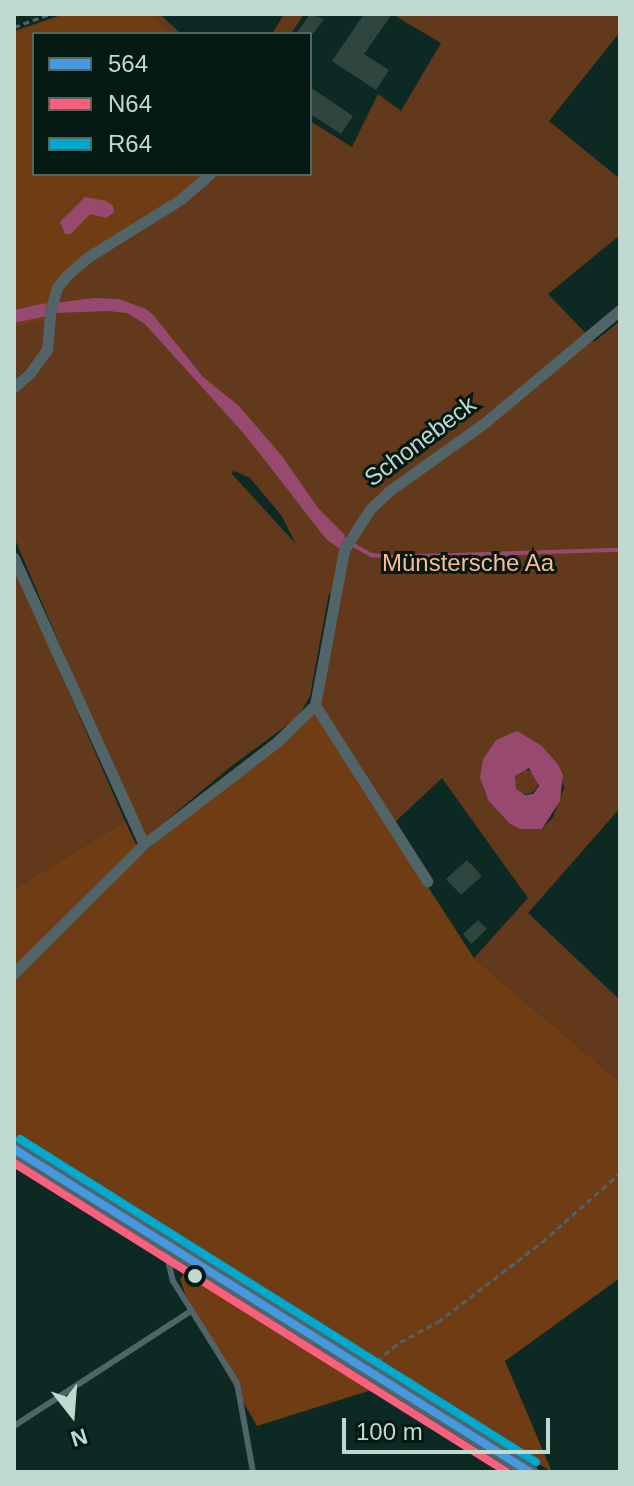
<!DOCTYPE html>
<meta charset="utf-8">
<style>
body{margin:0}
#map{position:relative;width:634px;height:1486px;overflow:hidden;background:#0d2923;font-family:Arial,sans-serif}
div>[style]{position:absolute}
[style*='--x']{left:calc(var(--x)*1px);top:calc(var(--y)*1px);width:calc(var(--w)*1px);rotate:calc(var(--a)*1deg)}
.green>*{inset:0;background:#62391a}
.round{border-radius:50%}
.forest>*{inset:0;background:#6f3c13}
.water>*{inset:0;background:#984970}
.stream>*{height:4px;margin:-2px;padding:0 2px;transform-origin:2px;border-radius:2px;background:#984970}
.building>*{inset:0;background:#2f4540}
.path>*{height:3px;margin-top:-1.5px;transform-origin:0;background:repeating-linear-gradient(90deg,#526364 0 6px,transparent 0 10px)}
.lane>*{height:6px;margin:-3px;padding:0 3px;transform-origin:3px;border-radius:3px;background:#516468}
.street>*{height:11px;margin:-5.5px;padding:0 5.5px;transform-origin:5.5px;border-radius:5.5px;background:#516468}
.secondary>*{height:16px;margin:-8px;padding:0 8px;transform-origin:8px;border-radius:8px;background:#4e6569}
.bus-1>*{height:8px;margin:-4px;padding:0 4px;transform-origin:4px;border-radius:4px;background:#4699e1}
.bus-2>*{height:8px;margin:-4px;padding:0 4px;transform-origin:4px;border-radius:4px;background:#f8607d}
.bus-3>*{height:8px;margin:-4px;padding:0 4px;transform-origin:4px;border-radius:4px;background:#00a9ce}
.dots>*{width:22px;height:22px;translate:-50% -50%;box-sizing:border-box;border:4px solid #051914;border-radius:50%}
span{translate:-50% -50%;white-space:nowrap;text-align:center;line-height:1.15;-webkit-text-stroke:6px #051914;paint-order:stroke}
.street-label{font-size:24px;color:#c0d9d0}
.park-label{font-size:24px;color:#fdb990}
.frame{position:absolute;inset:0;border:16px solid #c0d9d0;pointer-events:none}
.legend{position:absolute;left:32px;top:32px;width:280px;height:144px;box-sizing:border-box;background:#051914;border:2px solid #50665f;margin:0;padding:10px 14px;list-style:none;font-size:24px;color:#c0d9d0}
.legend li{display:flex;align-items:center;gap:16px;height:40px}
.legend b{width:40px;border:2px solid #50665f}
.north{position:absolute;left:32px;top:1374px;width:80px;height:80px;-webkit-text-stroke:6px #051914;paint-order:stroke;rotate:163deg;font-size:22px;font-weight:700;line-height:32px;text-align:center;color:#c0d9d0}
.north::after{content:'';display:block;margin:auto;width:28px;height:36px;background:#c0d9d0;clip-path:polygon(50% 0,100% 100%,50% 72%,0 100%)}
.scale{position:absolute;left:342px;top:1418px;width:208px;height:36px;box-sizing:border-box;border:4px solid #c0d9d0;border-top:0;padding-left:10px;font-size:24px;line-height:28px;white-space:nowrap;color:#c0d9d0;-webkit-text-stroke:6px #051914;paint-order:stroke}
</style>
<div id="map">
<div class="green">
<div style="clip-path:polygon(evenodd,64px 14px,160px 14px,181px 34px,34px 34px,34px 174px,310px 174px,310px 121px,352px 147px,378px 94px,401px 111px,441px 43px,392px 14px,620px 14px,620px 32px,549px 121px,620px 179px,620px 235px,548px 294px,594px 342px,620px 321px,620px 808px,528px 913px,620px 1000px,620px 1082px,474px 958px,528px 898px,442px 778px,394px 823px,319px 710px,339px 601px,329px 593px,310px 696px,298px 717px,229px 768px,143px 840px,14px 537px,14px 392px,26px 369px,14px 381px,14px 31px,64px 14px,234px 471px,250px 478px,281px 515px,296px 544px,231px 473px,234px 471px,64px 14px,496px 740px,542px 746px,558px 764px,564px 788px,553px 817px,542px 829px,521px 829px,510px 824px,488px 799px,484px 791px,483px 759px,496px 740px)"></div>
<div style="clip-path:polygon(284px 14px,304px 14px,291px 34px,272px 34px)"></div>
<div style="clip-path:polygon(14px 566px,125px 821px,14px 889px)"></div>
<div class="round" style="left:514px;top:770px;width:24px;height:24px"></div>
</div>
<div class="forest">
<div style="clip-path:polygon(66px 14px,150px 14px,169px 34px,34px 34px,34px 174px,204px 174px,178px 196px,66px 271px,48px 320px,14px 327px,14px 33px)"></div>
<div style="clip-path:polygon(314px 711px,474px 958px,620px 1082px,620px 1278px,505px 1361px,552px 1472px,32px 1157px,14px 1169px,14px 889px,125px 821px,141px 855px)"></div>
<div style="clip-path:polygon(190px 1266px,378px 1388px,257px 1426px,191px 1311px,180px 1279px)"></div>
</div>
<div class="water">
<div style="clip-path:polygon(85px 197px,106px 201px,113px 206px,114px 212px,106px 218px,90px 214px,71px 234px,65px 234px,60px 222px)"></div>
<div style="clip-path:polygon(94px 298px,119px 299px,146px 309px,154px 316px,203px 377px,239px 406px,282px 456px,318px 508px,345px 535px,340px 549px,326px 539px,246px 436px,145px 324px,127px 313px,108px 311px,56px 313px,55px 303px)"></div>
<div style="clip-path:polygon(46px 303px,47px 316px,14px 323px,14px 310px)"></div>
<div style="clip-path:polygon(evenodd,517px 731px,542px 746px,558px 764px,563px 775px,560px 801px,542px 829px,520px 829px,510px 824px,488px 800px,480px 778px,483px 759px,496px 740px,517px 731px,529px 768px,539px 786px,533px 794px,525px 795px,516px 789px,515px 776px,529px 768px)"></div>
</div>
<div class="stream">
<div style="--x:339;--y:537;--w:38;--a:29"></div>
<div style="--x:372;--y:555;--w:19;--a:6"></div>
<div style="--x:391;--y:557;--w:229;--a:-1.8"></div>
</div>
<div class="building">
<div style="clip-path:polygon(310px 14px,324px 19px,313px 34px,296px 34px)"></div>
<div style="clip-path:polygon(364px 14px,392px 14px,364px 54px,389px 70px,376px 90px,332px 61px)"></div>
<div style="clip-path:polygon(310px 87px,353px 116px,341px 134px,310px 114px)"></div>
<div style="clip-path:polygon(467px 860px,482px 876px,461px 895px,446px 879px)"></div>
<div style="clip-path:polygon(478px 920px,487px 929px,471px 944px,463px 934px)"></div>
</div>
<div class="path">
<div style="--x:14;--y:27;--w:37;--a:-20"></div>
<div style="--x:377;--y:1361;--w:30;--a:-40"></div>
<div style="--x:400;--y:1342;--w:43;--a:-27.8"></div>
<div style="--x:438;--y:1322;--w:131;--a:-37.6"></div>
<div style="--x:542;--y:1242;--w:104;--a:-41.5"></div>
</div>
<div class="lane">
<div style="--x:165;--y:1247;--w:35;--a:77"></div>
<div style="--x:173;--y:1281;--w:120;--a:57.9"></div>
<div style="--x:237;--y:1383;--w:90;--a:79.8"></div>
<div style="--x:14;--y:1426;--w:211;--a:-33"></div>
</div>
<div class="street">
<div style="--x:14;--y:387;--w:21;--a:-41"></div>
<div style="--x:30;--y:373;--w:29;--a:-54"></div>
<div style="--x:47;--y:350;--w:38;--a:-85"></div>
<div style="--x:50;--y:312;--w:26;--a:-74"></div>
<div style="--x:57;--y:287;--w:18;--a:-49"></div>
<div style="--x:69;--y:273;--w:25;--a:-40"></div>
<div style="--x:88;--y:257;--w:110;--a:-31.9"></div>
<div style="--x:181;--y:199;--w:38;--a:-41"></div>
<div style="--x:14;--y:558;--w:314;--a:65.6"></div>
<div style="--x:315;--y:705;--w:209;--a:57.5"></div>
<div style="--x:14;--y:973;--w:183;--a:-44.8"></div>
<div style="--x:144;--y:844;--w:169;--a:-37.5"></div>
<div style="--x:278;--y:741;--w:52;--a:-44.2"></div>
<div style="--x:315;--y:705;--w:158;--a:-79.4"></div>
<div style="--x:344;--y:550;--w:49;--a:-57.6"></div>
<div style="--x:370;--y:509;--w:26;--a:-43"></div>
<div style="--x:389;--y:491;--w:115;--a:-35.5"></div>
<div style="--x:483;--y:424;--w:178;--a:-39.8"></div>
</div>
<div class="secondary">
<div style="--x:14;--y:1149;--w:609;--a:32.05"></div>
</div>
<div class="bus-1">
<div style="--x:14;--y:1149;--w:609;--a:32.05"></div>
</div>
<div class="bus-2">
<div style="--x:14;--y:1163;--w:582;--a:32.08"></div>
</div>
<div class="bus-3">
<div style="--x:20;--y:1139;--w:609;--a:32.05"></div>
</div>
<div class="dots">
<div style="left:195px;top:1276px;background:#c0d9d0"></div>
</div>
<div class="street-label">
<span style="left:420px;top:441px;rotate:-37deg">Schonebeck</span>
</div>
<div class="park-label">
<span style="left:468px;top:563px">Münstersche Aa</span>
</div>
<div class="frame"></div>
<ul class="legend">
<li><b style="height:10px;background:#4699e1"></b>564</li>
<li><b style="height:10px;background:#f8607d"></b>N64</li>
<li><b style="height:10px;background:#00a9ce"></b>R64</li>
</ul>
<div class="north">N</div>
<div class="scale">100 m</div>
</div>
